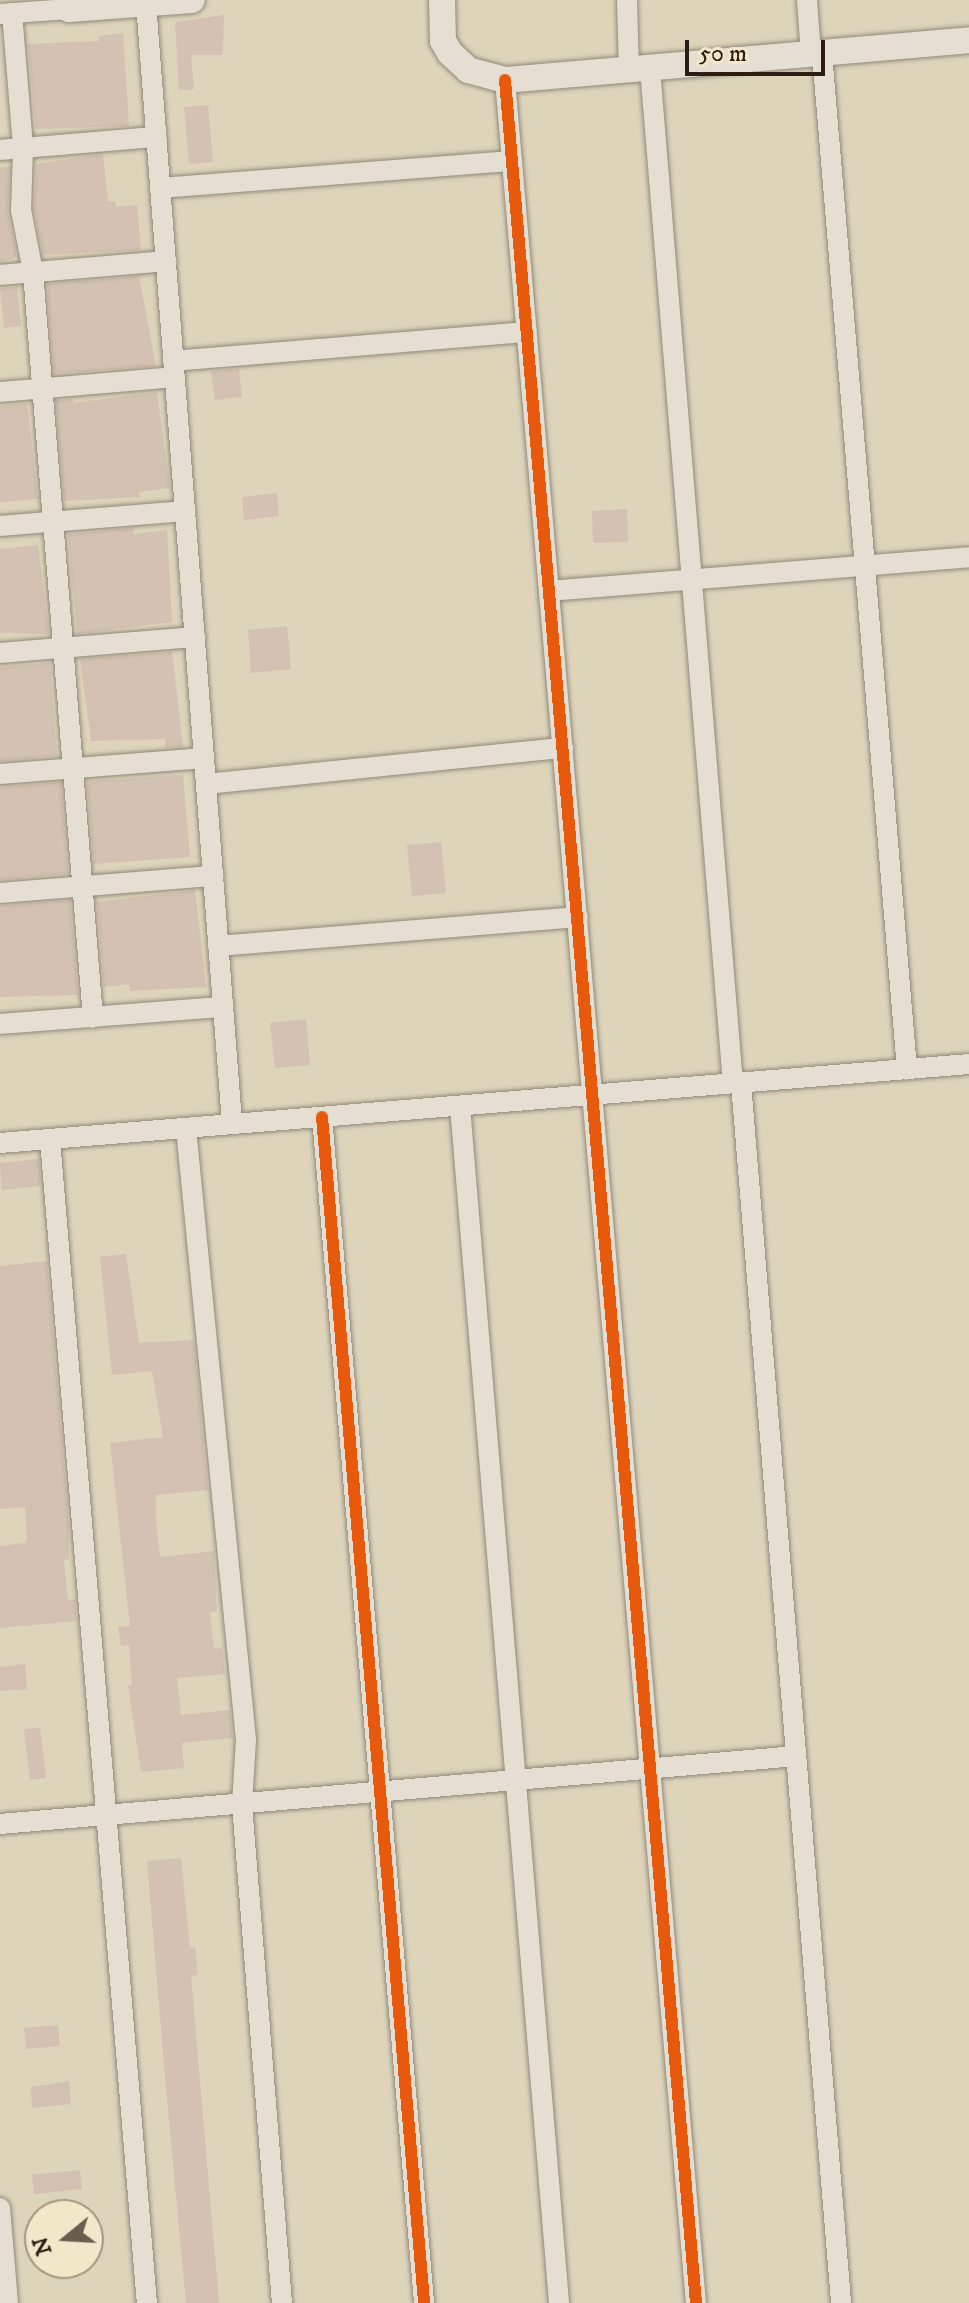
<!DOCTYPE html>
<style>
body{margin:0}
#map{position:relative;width:969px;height:2303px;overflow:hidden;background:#ddd4ba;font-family:"IM FELL DW Pica",serif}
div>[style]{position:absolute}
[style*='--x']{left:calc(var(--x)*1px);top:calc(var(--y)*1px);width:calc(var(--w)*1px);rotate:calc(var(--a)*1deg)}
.building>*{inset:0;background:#d3c1b3}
.roads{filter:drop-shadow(0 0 2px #90897a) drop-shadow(0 0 2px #90897a)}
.minor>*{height:20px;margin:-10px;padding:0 10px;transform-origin:10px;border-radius:10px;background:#e4dfd2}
.tertiary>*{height:26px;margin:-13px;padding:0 13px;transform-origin:13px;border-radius:13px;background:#e4dfd2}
.cycleway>*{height:12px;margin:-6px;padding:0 6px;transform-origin:6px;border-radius:6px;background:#e8590c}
span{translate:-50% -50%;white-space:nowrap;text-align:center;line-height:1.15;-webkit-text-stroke:8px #f2e8c9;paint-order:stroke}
.north{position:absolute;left:24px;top:2199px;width:80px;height:80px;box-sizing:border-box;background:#f2e8c9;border:2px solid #a39681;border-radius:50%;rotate:252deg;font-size:22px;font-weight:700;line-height:32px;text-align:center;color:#2d1c14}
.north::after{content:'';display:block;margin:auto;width:28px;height:36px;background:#6b5c4e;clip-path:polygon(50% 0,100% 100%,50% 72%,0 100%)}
.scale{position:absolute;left:685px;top:40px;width:140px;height:36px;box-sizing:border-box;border:4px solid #2d1c14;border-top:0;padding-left:10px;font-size:24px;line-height:28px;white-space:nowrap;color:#2d1c14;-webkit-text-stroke:6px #f2e8c9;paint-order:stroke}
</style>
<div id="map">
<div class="building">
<div style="clip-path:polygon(224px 15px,223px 55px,191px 55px,194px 89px,179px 90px,175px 22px)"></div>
<div style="clip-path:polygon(123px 33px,129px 126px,36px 129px,28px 44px,99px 41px,98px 36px)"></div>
<div style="clip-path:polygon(208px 105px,213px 162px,189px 164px,184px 107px)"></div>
<div style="clip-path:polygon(103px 154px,108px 202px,115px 201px,116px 207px,137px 205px,141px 250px,43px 255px,34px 209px,36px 164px)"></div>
<div style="clip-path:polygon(0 167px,9px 167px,8px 212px,17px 257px,0 262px)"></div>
<div style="clip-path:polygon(139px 276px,156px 366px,54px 374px,47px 284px)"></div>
<div style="clip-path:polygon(17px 287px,21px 326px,4px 328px,0 288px)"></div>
<div style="clip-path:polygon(239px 369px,242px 397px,215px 400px,211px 371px)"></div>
<div style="clip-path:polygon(157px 392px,170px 488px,139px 492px,140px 497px,64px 501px,56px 400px,73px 399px,73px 403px)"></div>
<div style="clip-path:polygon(27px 403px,38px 499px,0 502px,0 406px)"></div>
<div style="clip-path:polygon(277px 493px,279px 516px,244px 520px,242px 497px)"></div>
<div style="clip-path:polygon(627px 509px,628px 542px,593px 543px,592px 511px)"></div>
<div style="clip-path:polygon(133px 528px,134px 534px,167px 530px,172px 622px,77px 634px,68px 534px)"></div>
<div style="clip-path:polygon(38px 545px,49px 634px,0 633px,0 549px)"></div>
<div style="clip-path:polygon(287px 626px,291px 669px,251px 673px,248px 630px)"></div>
<div style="clip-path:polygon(172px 652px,183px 747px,166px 748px,165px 739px,91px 741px,80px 659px)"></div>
<div style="clip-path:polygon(50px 663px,57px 756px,0 761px,0 667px)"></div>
<div style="clip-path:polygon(183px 775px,190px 857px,94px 864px,87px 781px)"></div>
<div style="clip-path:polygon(61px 782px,68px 874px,0 880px,0 787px)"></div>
<div style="clip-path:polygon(441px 842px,446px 893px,412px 896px,407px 845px)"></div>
<div style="clip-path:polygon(195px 890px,206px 987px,130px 991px,129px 984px,104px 987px,97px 902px)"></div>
<div style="clip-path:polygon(70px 900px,78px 995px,0 997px,0 906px)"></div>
<div style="clip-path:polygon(306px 1019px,310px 1065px,275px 1068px,270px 1023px)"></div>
<div style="clip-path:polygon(39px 1159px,41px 1186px,2px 1190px,0 1163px)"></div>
<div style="clip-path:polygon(126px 1254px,139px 1343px,194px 1340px,208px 1490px,156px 1495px,156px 1521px,160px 1557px,214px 1551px,217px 1612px,210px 1612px,214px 1649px,222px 1648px,225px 1674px,177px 1678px,181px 1715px,230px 1710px,233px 1738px,182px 1743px,184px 1768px,141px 1772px,128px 1686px,132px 1685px,129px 1645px,121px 1646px,118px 1627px,130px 1626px,110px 1443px,163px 1437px,152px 1371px,112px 1375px,100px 1257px)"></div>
<div style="clip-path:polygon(47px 1261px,69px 1526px,69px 1559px,64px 1560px,68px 1600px,75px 1599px,77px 1621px,0 1628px,0 1546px,25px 1543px,27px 1538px,25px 1507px,0 1509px,0 1266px)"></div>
<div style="clip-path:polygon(25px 1664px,27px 1689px,0 1691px,0 1667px)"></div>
<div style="clip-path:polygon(40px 1728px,46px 1778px,30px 1780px,24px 1729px)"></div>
<div style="clip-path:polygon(181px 1858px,190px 1948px,195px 1947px,198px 1975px,191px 1976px,219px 2303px,186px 2303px,165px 2077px,147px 1861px)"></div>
<div style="clip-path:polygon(58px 2025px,60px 2046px,26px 2049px,24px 2028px)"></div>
<div style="clip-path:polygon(69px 2081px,71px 2104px,32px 2108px,31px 2087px)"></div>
<div style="clip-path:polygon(80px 2170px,82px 2189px,34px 2194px,32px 2175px)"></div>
</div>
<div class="roads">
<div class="minor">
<div style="--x:627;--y:0;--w:70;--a:88.4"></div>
<div style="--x:807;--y:0;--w:54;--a:85.8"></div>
<div style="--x:146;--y:3;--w:1124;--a:85.61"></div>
<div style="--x:12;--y:13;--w:135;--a:85.3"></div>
<div style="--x:23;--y:148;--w:62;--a:91.8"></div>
<div style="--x:21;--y:210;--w:63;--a:79"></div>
<div style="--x:33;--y:272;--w:748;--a:85.4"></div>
<div style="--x:0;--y:14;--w:69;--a:-4.1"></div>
<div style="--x:822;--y:53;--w:1020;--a:85.22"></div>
<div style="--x:650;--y:68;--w:1019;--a:85.33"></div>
<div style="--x:505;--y:80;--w:2231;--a:85.09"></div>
<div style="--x:0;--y:150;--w:157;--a:-4.8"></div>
<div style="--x:160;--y:188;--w:353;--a:-4.4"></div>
<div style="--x:0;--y:275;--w:167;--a:-4.8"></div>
<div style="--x:173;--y:361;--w:355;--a:-4.7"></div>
<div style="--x:0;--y:392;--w:175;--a:-4.9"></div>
<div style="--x:0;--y:526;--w:186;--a:-4.6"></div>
<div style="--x:549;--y:591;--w:421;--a:-4.6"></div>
<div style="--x:0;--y:653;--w:196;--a:-4.7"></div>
<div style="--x:0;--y:774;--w:205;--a:-4.5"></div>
<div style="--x:206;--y:784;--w:359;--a:-5.8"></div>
<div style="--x:0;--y:893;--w:214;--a:-4.6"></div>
<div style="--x:218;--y:946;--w:361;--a:-4.6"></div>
<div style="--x:0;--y:1024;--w:224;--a:-4.4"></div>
<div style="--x:741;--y:1083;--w:1224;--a:85.31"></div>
<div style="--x:460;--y:1106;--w:1201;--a:85.27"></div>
<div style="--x:322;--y:1117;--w:1190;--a:85.08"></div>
<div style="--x:186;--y:1128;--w:615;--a:84.4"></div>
<div style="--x:246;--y:1740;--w:64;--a:93.6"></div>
<div style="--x:242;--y:1804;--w:501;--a:85.42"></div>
<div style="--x:50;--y:1139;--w:1168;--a:85.24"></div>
<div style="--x:0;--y:1143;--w:972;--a:-4.66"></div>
<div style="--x:0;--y:1824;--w:799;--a:-4.88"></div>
<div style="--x:0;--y:2208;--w:95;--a:85.2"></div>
</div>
<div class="tertiary">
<div style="--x:69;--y:0;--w:9;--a:90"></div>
<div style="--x:69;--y:9;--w:123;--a:-4.2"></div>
<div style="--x:442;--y:0;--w:41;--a:88.6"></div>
<div style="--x:443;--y:41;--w:14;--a:60"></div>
<div style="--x:450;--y:53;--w:25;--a:43"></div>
<div style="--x:468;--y:70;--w:38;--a:15"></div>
<div style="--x:505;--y:80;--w:466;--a:-4.9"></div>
</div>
</div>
<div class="cycleway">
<div style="--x:505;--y:80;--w:2231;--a:85.09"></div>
<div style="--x:322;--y:1117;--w:1190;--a:85.08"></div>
</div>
<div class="north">N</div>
<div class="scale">50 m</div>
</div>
